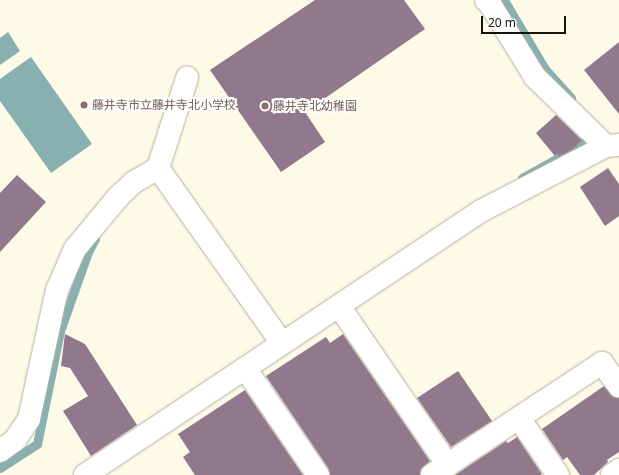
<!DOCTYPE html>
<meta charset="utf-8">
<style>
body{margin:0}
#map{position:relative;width:619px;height:475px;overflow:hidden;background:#fdfae8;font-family:"Noto Sans","Noto Sans JP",sans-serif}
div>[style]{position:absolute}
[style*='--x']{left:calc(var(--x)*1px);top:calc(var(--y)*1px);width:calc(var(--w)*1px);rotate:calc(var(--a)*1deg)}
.water>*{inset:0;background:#88b0b0}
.stream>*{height:9px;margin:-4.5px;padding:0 4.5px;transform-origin:4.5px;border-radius:4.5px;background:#88b0b0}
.building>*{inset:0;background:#91788c}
.roads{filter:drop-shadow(0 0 1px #b3b09e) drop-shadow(0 0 1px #b3b09e)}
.minor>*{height:22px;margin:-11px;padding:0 11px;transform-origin:11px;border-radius:11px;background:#fff}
.dots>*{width:11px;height:11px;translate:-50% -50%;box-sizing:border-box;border:2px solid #fff;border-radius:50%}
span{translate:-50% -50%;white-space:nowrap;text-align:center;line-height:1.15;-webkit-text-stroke:4px #fff;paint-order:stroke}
.education-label{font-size:12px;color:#785e54}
.left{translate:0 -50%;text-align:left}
.scale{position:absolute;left:481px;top:16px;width:85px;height:18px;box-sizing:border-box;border:2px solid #14130d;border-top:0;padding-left:5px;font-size:12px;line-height:14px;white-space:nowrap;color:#14130d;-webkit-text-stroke:3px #fff;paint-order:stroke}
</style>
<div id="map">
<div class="water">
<div style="clip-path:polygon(8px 32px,20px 51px,0 65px,0 38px)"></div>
<div style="clip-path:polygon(31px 57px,92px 144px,51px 173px,0 101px,0 79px)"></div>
</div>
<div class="stream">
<div style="--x:504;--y:0;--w:80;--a:59.3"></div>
<div style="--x:545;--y:69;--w:39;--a:48"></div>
<div style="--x:522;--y:178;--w:70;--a:-29.1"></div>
<div style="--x:583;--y:144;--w:15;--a:-53"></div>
<div style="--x:0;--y:468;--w:44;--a:-33"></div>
<div style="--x:37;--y:444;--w:115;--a:-78.5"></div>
<div style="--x:60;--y:331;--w:84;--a:-70.5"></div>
<div style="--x:88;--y:252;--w:15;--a:-62"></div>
</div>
<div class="building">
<div style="clip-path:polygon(315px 0,404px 0,425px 29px,305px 112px,325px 142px,281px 172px,210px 70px)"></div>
<div style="clip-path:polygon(619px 42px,619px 114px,584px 70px)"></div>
<div style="clip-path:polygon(556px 115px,582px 140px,573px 149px,559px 156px,557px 154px,555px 156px,536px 133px)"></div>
<div style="clip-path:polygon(608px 168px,619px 184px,619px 216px,605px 226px,580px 187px)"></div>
<div style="clip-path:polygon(17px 175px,46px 202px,0 252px,0 193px)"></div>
<div style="clip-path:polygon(65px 334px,85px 344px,137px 425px,91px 456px,63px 411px,88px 396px,70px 368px,61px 366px)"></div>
<div style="clip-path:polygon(343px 334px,430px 461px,421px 469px,420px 475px,330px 475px,328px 468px,266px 376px,326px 337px,330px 343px)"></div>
<div style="clip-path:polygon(458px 371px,492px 421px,451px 447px,417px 398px)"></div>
<div style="clip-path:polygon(604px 386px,614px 397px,619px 398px,619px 452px,607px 460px,608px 462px,594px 475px,580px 475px,567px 457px,563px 460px,542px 429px)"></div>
<div style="clip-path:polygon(245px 390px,303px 475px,195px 475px,183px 457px,190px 452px,178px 434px)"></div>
<div style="clip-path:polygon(517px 437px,542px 474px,540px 475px,455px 475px,506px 441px,508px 443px)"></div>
</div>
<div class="roads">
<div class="minor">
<div style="--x:486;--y:0;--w:6;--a:45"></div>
<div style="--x:490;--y:4;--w:86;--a:58.3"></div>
<div style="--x:535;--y:77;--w:99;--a:44.2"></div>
<div style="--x:158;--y:168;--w:214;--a:54.7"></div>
<div style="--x:339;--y:306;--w:193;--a:55.6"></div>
<div style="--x:245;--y:368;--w:130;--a:55.7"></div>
<div style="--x:519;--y:418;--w:69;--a:55.6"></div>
<div style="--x:0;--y:451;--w:19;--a:-36"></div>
<div style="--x:15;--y:440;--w:25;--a:-56"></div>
<div style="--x:29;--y:419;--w:132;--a:-77.8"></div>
<div style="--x:57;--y:290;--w:45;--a:-66.3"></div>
<div style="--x:75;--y:249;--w:67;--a:-50.4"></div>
<div style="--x:118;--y:197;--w:22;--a:-43"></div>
<div style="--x:134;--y:182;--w:28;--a:-30"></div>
<div style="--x:158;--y:168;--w:95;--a:-72.1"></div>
<div style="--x:85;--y:475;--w:476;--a:-33.7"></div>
<div style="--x:481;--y:211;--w:141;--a:-27.5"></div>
<div style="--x:606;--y:146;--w:13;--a:-4"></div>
<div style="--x:432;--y:475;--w:204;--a:-33.4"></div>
<div style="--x:602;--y:363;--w:29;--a:54"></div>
<div style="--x:612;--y:475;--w:9;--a:-36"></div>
</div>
</div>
<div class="dots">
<div style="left:84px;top:105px;background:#8d6e63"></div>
<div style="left:265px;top:106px;background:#8d6e63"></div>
</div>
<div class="education-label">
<span class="left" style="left:92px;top:105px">藤井寺市立藤井寺北小学校</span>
<span class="left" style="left:273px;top:106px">藤井寺北幼稚園</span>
</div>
<div class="scale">20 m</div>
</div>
